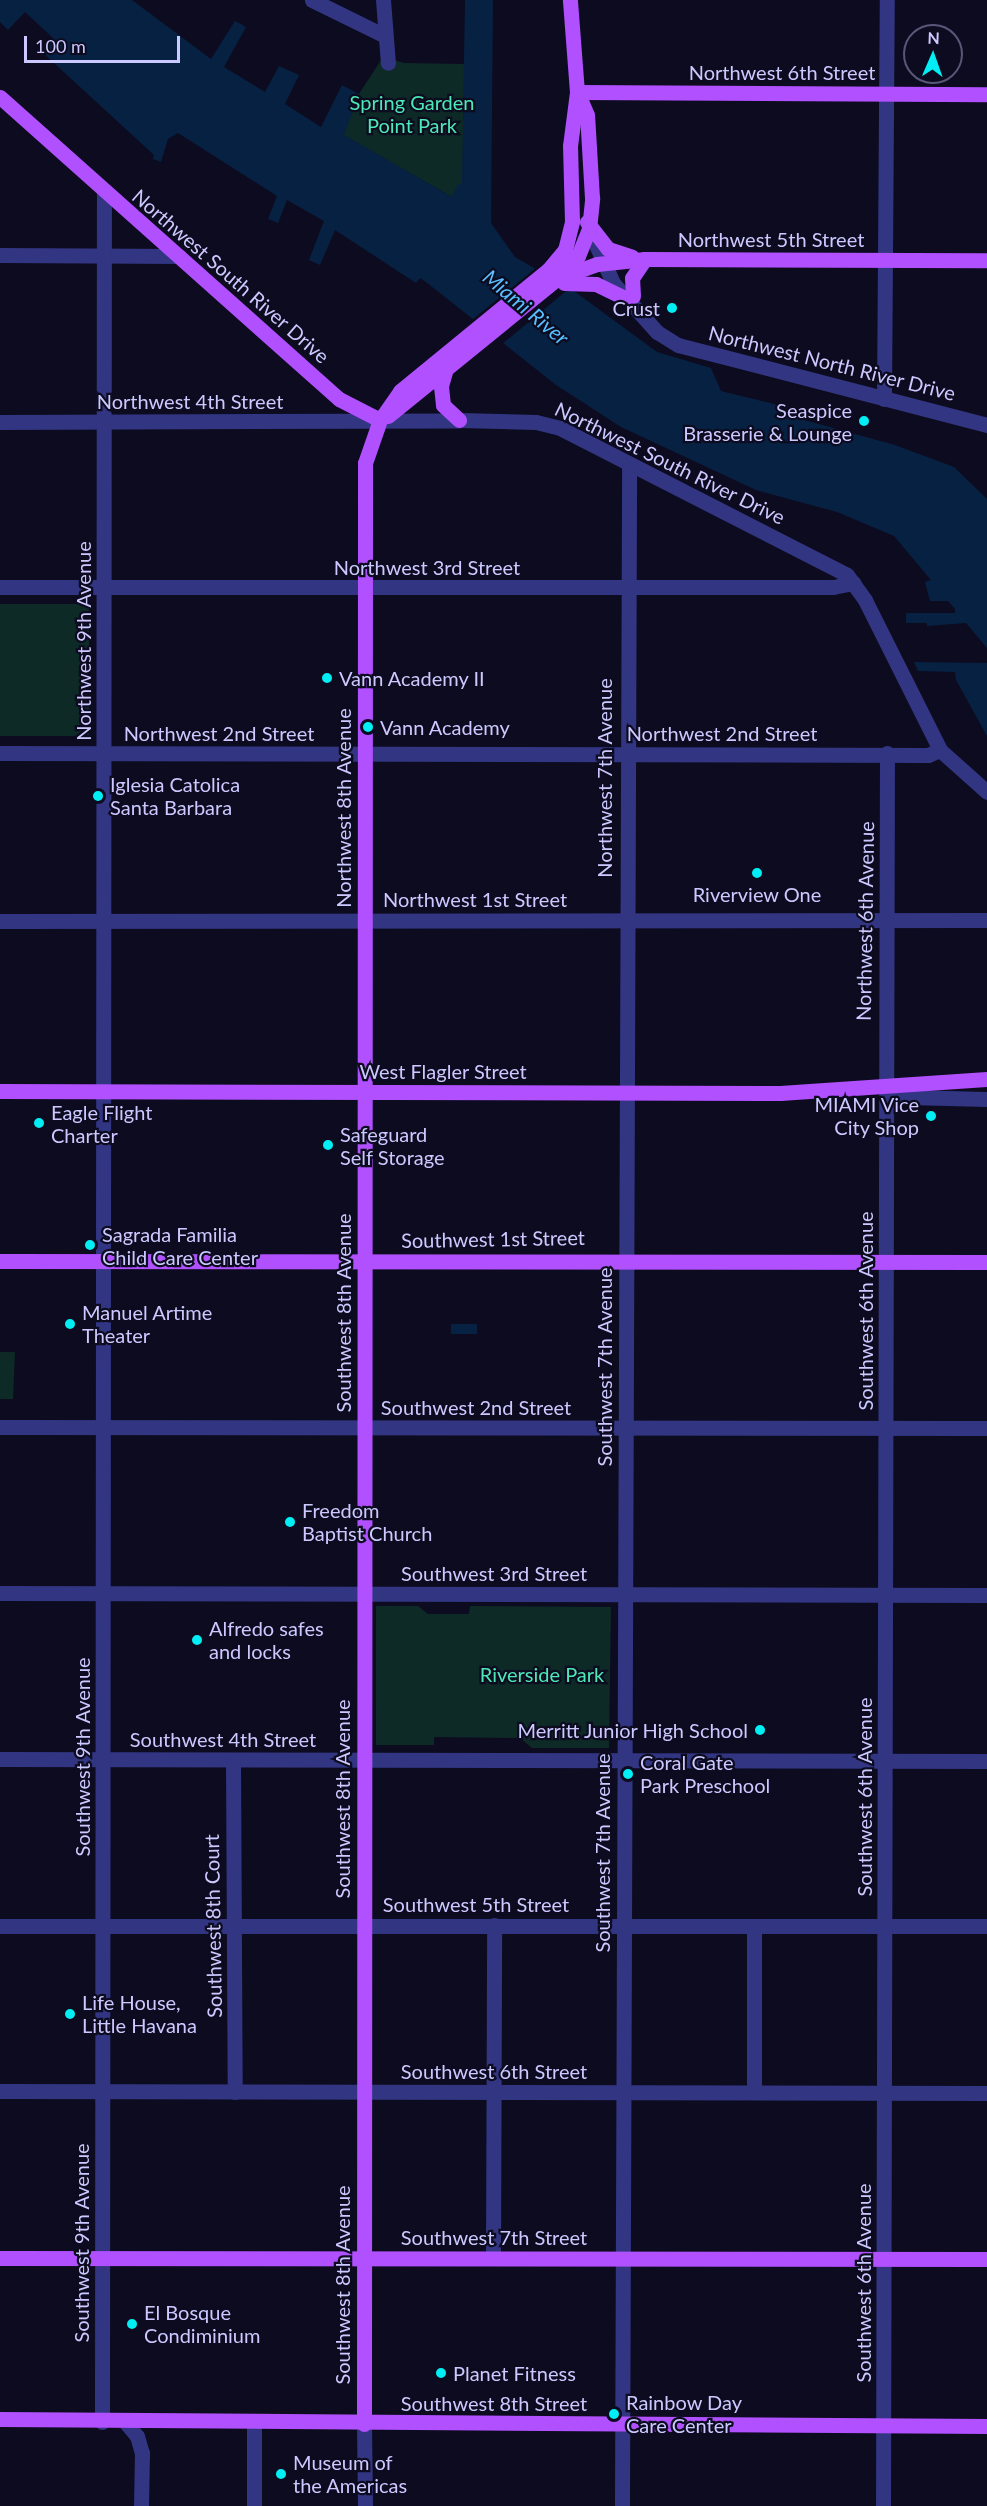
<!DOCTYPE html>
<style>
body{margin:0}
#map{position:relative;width:987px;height:2506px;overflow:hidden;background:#0d0b1f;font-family:Lato,sans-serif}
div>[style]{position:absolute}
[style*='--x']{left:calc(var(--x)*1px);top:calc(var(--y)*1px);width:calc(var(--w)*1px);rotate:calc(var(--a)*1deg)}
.green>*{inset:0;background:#0d2a26}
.water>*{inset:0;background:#072142}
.pier>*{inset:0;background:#0d0b1f}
.minor>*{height:15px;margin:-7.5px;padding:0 7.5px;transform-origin:7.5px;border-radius:7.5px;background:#323582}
.major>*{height:15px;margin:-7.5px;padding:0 7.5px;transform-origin:7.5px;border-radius:7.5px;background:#b050ff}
.dots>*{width:16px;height:16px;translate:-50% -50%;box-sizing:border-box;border:3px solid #0d0b1f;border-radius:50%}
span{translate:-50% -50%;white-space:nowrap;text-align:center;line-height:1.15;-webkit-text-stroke:4.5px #0d0b1f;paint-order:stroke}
.street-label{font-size:20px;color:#cbc9ff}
.park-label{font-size:20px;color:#4ce8b5}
.poi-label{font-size:20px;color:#cbc9ff}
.right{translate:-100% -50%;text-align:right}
.left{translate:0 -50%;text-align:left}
.water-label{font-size:21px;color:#57beff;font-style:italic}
.north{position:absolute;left:903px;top:24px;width:60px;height:60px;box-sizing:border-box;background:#0d0b1f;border:2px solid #595779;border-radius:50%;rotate:2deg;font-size:16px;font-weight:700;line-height:24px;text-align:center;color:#cbc9ff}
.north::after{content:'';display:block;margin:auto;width:21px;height:27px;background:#00eef4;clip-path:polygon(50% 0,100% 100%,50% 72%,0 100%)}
.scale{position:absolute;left:24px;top:36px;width:156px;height:27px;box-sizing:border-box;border:3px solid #cbc9ff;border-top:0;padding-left:8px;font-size:18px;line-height:21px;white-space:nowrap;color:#cbc9ff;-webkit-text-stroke:4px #0d0b1f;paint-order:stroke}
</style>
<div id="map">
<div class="green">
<div style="clip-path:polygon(383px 57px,404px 63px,465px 64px,462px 184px,452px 197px,343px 135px,359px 94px)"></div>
<div style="clip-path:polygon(0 604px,89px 604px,89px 736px,0 736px)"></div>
<div style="clip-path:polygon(0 1352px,15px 1352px,13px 1399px,0 1399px)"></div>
<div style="clip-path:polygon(376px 1606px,418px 1606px,428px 1614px,469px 1614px,470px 1606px,611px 1607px,609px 1748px,532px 1748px,520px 1738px,434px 1737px,434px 1745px,376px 1745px)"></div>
</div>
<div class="water">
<div style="clip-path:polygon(0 0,132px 0,211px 59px,235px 21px,246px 27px,224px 67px,265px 92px,279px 66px,299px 75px,285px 104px,321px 127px,342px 85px,359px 94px,344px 135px,452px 197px,458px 184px,462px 184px,465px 0,493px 0,491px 223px,515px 257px,574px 291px,657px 352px,711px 368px,721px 391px,778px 405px,779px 413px,895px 445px,954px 467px,987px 499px,987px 648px,966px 623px,927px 626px,927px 623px,906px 623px,906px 613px,955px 613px,955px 609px,948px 601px,930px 601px,925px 582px,931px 580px,894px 536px,837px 512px,756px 490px,621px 427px,556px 385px,426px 282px,420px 278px,416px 283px,335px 230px,320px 265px,309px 260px,324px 221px,287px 200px,278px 223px,268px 219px,277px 196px,178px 133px,168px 139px,161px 162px,153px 159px,154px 155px,42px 52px,53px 38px,25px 12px,8px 30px,0 22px)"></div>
<div style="clip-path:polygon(914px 662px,987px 663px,987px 736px,956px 680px,955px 672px,918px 671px)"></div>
<div style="clip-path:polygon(451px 1324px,477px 1324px,477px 1334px,451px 1334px)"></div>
</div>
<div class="pier">
<div style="clip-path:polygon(537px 267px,575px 289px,565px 292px,501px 345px,472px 320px)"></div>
</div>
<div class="minor">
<div style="--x:312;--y:0;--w:79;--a:26.2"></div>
<div style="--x:383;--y:0;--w:63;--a:85.5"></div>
<div style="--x:589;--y:229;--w:59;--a:66"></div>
<div style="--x:613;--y:283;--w:66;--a:48.1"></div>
<div style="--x:657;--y:332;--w:25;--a:32"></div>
<div style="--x:678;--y:345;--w:319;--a:14.5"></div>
<div style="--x:0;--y:255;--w:179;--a:0.3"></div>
<div style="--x:884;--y:399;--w:399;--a:-89.6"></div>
<div style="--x:0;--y:422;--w:459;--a:-0.2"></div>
<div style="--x:459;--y:420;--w:77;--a:1.5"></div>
<div style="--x:536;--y:422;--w:25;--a:14"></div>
<div style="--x:560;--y:428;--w:322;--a:27.1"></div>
<div style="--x:847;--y:575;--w:31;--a:54"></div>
<div style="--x:865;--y:600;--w:168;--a:63.4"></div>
<div style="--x:940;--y:750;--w:63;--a:41.8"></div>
<div style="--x:0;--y:587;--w:833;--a:0"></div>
<div style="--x:833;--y:587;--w:21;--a:-11"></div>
<div style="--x:0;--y:753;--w:928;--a:0.12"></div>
<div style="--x:928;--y:755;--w:13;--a:-23"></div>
<div style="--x:0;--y:921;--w:987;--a:-0.06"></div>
<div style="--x:886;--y:1088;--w:23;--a:23"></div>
<div style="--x:907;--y:1097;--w:80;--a:1.4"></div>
<div style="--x:0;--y:1427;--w:987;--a:0.06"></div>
<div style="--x:0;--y:1593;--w:987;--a:0.12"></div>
<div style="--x:0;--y:1759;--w:987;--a:0.12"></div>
<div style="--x:233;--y:1760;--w:332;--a:89.7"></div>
<div style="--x:0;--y:1926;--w:987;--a:0"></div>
<div style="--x:754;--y:1926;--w:166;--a:90"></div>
<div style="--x:0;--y:2091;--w:987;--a:0.12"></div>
<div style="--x:493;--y:2258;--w:333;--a:-89.8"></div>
<div style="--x:102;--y:2422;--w:2230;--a:-89.95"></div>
<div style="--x:126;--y:2423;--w:17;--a:50"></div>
<div style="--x:137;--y:2436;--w:18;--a:74"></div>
<div style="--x:142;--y:2453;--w:53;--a:91.1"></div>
<div style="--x:364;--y:2424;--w:82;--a:89.3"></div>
<div style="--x:254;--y:2506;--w:82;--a:-90"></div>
<div style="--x:622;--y:2506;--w:2042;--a:-89.8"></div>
<div style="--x:883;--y:2506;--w:1753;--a:-89.87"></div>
</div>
<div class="major">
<div style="--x:577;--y:92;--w:410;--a:0.3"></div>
<div style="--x:0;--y:97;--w:454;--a:41.7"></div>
<div style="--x:339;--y:399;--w:46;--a:27.1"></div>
<div style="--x:587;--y:222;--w:34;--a:52"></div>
<div style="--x:608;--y:249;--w:25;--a:18"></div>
<div style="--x:558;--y:278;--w:41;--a:-19.7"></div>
<div style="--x:597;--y:264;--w:48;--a:-5.9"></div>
<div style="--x:645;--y:259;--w:342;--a:0.2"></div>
<div style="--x:564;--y:283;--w:32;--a:2"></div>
<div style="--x:596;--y:284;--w:32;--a:26"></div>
<div style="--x:633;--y:296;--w:18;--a:-93"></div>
<div style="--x:632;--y:278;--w:23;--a:-56"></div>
<div style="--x:445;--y:372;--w:15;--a:106"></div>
<div style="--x:441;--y:386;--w:19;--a:84"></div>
<div style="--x:443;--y:405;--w:22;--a:43"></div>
<div style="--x:388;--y:416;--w:219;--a:-39.1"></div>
<div style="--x:558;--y:278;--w:30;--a:-48"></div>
<div style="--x:578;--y:256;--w:29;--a:-68"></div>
<div style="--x:589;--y:229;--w:31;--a:-84"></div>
<div style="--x:592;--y:198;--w:83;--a:-93.4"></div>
<div style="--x:587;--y:115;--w:25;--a:-113"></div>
<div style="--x:0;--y:1091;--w:780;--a:0.15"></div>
<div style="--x:780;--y:1093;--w:207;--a:-3.9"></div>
<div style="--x:0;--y:1261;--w:987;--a:0.06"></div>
<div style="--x:0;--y:2258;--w:987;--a:0.06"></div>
<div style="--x:0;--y:2419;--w:987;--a:0.41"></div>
<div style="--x:364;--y:2424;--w:1961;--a:-89.97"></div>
<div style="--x:365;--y:463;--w:46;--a:-70.8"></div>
<div style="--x:380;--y:420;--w:35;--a:-55"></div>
<div style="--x:400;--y:391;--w:191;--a:-39.3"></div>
<div style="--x:548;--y:270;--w:26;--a:-50"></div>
<div style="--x:565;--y:250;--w:30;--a:-76"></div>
<div style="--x:572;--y:221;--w:75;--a:-91.5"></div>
<div style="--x:570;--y:146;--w:54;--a:-82.6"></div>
<div style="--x:577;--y:92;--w:92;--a:-94.4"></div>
</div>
<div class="dots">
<div style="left:672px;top:308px;background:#00eef4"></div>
<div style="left:864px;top:421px;background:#00eef4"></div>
<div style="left:327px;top:678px;background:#00eef4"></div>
<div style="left:368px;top:727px;background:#00eef4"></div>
<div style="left:98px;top:796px;background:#00eef4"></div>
<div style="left:757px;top:873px;background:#00eef4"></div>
<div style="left:931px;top:1116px;background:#00eef4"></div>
<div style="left:39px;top:1123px;background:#00eef4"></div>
<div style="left:328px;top:1145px;background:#00eef4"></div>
<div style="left:90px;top:1245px;background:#00eef4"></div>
<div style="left:70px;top:1324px;background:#00eef4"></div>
<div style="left:290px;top:1522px;background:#00eef4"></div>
<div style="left:197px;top:1640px;background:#00eef4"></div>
<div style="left:760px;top:1730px;background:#00eef4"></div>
<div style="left:628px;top:1774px;background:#00eef4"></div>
<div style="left:70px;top:2014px;background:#00eef4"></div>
<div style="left:132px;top:2324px;background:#00eef4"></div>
<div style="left:441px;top:2373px;background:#00eef4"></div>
<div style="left:614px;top:2414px;background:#00eef4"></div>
<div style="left:281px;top:2474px;background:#00eef4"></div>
</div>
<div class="street-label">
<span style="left:782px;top:72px">Northwest 6th Street</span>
<span style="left:771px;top:239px">Northwest 5th Street</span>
<span style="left:231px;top:276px;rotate:41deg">Northwest South River Drive</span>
<span style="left:832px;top:363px;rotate:14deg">Northwest North River Drive</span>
<span style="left:190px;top:401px">Northwest 4th Street</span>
<span style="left:670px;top:463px;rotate:26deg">Northwest South River Drive</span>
<span style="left:427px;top:567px">Northwest 3rd Street</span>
<span style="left:83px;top:641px;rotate:-90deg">Northwest 9th Avenue</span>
<span style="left:219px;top:733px">Northwest 2nd Street</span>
<span style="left:722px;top:733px">Northwest 2nd Street</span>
<span style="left:604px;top:778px;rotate:-90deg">Northwest 7th Avenue</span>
<span style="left:343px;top:808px;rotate:-90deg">Northwest 8th Avenue</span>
<span style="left:475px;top:899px">Northwest 1st Street</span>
<span style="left:865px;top:921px;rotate:-89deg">Northwest 6th Avenue</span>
<span style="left:443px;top:1071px">West Flagler Street</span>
<span style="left:493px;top:1239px;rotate:-1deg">Southwest 1st Street</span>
<span style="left:865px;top:1311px;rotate:-90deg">Southwest 6th Avenue</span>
<span style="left:343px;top:1313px;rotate:-90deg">Southwest 8th Avenue</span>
<span style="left:604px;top:1367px;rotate:-90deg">Southwest 7th Avenue</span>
<span style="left:476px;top:1407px">Southwest 2nd Street</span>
<span style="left:494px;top:1573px">Southwest 3rd Street</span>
<span style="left:223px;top:1739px">Southwest 4th Street</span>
<span style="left:82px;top:1757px;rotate:-90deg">Southwest 9th Avenue</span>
<span style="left:864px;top:1797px;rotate:-90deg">Southwest 6th Avenue</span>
<span style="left:342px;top:1799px;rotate:-90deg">Southwest 8th Avenue</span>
<span style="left:602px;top:1853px;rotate:-90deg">Southwest 7th Avenue</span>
<span style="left:476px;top:1904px">Southwest 5th Street</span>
<span style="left:213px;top:1926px;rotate:-91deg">Southwest 8th Court</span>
<span style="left:494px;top:2071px">Southwest 6th Street</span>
<span style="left:494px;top:2237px">Southwest 7th Street</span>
<span style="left:81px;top:2243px;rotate:-90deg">Southwest 9th Avenue</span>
<span style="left:863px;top:2283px;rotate:-90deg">Southwest 6th Avenue</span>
<span style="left:342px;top:2285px;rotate:-90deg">Southwest 8th Avenue</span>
<span style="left:494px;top:2403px">Southwest 8th Street</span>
</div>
<div class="park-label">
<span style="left:412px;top:114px">Spring Garden<br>Point Park</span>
<span style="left:542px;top:1674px">Riverside Park</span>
</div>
<div class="poi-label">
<span class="right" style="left:660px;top:308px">Crust</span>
<span class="right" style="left:852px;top:422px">Seaspice<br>Brasserie &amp; Lounge</span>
<span class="left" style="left:339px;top:678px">Vann Academy II</span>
<span class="left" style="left:380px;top:727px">Vann Academy</span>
<span class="left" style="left:110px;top:796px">Iglesia Catolica<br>Santa Barbara</span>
<span style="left:757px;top:894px">Riverview One</span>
<span class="right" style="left:919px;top:1116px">MIAMI Vice<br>City Shop</span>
<span class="left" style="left:51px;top:1124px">Eagle Flight<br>Charter</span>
<span class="left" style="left:340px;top:1146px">Safeguard<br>Self Storage</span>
<span class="left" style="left:102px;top:1246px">Sagrada Familia<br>Child Care Center</span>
<span class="left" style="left:82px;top:1324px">Manuel Artime<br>Theater</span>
<span class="left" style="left:302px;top:1522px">Freedom<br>Baptist Church</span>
<span class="left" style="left:209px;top:1640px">Alfredo safes<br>and locks</span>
<span class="right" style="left:748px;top:1730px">Merritt Junior High School</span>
<span class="left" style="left:640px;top:1774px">Coral Gate<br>Park Preschool</span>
<span class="left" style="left:82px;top:2014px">Life House,<br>Little Havana</span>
<span class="left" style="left:144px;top:2324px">El Bosque<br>Condiminium</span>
<span class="left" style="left:453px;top:2373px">Planet Fitness</span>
<span class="left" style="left:626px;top:2414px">Rainbow Day<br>Care Center</span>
<span class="left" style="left:293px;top:2474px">Museum of<br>the Americas</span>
</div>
<div class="water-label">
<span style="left:526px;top:307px;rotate:40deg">Miami River</span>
</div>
<div class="north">N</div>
<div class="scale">100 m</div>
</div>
